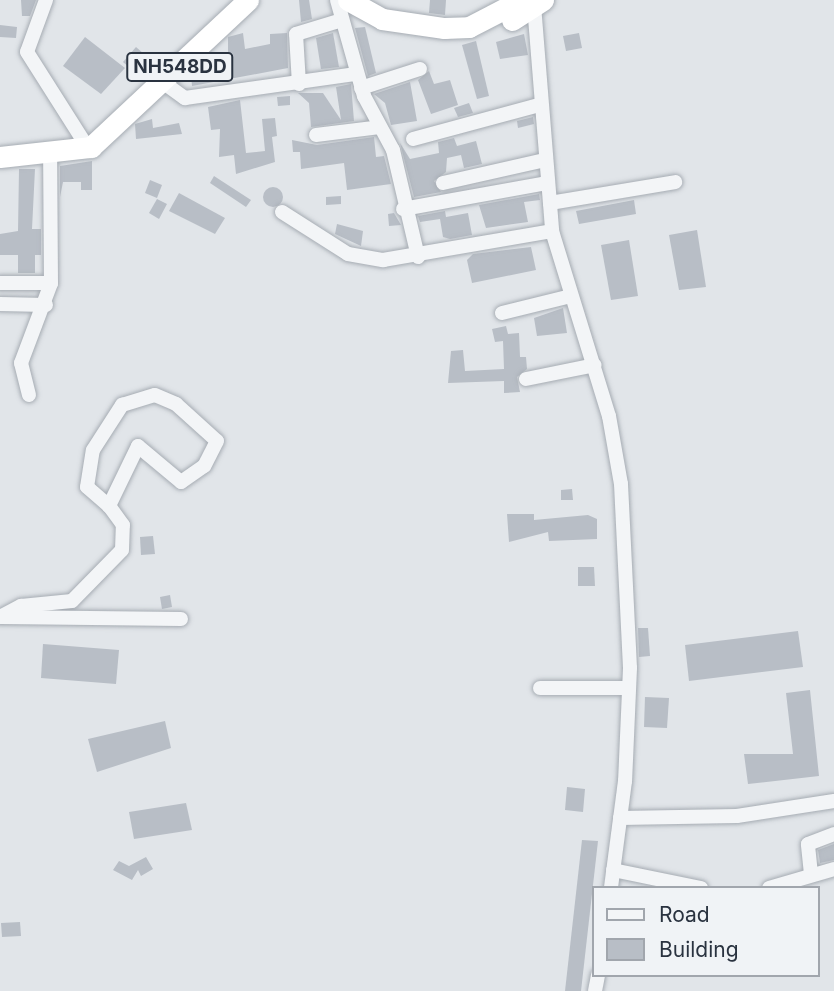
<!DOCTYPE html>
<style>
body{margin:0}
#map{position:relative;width:834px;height:991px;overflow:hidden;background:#e1e5e9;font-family:Inter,sans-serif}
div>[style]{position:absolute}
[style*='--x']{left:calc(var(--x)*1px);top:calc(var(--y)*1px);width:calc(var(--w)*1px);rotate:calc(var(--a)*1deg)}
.building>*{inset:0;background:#b8bec6}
.round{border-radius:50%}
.roads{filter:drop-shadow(0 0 2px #a6acb3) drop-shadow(0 0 2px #a6acb3)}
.minor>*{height:14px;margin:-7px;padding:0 7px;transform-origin:7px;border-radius:7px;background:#f3f5f7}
.highway>*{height:21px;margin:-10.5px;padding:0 10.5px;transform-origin:10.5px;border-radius:10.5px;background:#fff}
span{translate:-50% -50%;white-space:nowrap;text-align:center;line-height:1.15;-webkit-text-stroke:7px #f0f3f6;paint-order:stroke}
.shield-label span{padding:2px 5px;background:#f0f3f6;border:2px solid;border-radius:5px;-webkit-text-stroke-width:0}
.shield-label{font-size:19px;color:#2a3340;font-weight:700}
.legend{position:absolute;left:592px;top:886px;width:228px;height:91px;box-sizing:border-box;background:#f0f3f6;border:2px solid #a1a6ad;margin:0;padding:9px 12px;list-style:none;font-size:21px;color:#2a3340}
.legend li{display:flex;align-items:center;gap:14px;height:35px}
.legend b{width:35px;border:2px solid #a1a6ad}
</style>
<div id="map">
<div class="building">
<div style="clip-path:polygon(21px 0,36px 0,30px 16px,22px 16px)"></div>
<div style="clip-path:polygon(299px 0,309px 0,312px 19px,301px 22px)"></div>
<div style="clip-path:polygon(430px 0,446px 0,445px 15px,429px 13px)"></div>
<div style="clip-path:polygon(0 25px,17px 27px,16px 38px,0 37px)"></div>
<div style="clip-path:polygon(365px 27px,376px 73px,368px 76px,355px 28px)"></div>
<div style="clip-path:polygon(243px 33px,245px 49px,270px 44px,270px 34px,287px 33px,288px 68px,192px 86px,191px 75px,228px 69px,228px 37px)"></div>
<div style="clip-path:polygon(333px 33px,339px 67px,321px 69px,316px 38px)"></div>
<div style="clip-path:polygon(579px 33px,582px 48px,566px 51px,563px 36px)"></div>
<div style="clip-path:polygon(524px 34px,528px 55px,500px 59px,496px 42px)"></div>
<div style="clip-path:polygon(85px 37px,125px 68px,101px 94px,63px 66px)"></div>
<div style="clip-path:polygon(476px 41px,489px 96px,477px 99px,462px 45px)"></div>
<div style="clip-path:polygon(136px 47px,144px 54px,131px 69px,123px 62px)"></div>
<div style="clip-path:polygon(429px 71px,434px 84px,450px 80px,458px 105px,431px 114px,418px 80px)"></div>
<div style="clip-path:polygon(410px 82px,417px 121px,391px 125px,385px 103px,374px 94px)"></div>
<div style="clip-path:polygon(351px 84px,354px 121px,311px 127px,309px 103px,298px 93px,323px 93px,341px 120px,336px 87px)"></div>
<div style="clip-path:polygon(290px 96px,290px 105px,278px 106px,277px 97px)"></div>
<div style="clip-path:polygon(240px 100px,246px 153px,265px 151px,262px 119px,275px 118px,277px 136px,272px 137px,275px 162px,236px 174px,234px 155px,219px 157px,220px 129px,211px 130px,208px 107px)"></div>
<div style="clip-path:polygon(469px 103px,473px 113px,458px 117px,454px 108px)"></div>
<div style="clip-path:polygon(533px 117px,534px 124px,518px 128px,517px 121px)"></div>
<div style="clip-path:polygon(152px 119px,153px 128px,179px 123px,182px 134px,136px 139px,135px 124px)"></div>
<div style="clip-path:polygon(374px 137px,376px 157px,384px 156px,391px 184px,347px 190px,344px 163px,301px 169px,300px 152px,293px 152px,292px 140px,317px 145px)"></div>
<div style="clip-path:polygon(454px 138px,457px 146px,476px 141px,482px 164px,464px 168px,461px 155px,447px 158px,446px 172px,434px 181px,441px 192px,414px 197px,400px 143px,410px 159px,439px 153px,438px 142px)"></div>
<div style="clip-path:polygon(92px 161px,92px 190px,81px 190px,81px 182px,63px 182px,60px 197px,60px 166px)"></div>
<div style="clip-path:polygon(19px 169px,35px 169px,32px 229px,41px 229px,41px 255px,35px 255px,35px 273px,18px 273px,18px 255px,0 255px,0 234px,18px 231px)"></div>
<div style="clip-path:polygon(214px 176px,251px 200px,246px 207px,210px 183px)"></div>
<div style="clip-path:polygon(150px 180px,162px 185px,157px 198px,145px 193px)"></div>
<div class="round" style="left:263px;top:187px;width:20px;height:20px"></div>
<div style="clip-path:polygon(179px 193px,225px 218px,215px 234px,169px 211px)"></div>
<div style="clip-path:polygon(539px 194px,540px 200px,524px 202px,528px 222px,486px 228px,479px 205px)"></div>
<div style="clip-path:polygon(341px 196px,341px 204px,326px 205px,326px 197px)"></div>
<div style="clip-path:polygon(157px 199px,167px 204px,159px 219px,149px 213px)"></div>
<div style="clip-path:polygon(634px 200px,636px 214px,579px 224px,576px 211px)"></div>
<div style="clip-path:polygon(445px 211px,446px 217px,468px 213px,472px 235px,450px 239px,443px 237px,440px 219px,420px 222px,418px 216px)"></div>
<div style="clip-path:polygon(394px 213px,401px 225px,389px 226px,388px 214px)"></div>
<div style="clip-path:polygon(337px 224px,363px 231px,361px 246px,335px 234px)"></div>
<div style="clip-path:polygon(697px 230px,706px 287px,679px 290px,669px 235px)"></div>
<div style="clip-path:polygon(629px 240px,638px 296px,611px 300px,601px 245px)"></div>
<div style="clip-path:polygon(531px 247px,536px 270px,472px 283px,467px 260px,473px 254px)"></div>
<div style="clip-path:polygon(563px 308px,567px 333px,537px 336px,534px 318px)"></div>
<div style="clip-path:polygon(506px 326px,508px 334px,519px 333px,520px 357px,526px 357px,527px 369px,517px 377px,520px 392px,504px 393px,504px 381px,448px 383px,451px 351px,463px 350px,465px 371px,504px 369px,503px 341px,495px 342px,492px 329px)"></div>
<div style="clip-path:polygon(572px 489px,573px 500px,561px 500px,561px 490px)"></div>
<div style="clip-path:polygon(507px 514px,534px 514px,534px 520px,588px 515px,597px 519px,597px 539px,549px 541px,548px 532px,509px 542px)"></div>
<div style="clip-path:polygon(153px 536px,155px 554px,141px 555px,140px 537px)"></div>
<div style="clip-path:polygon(578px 567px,594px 567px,595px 586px,578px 586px)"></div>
<div style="clip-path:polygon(170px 595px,172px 607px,162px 609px,160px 597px)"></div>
<div style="clip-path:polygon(638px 628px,648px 628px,650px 656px,639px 657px)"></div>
<div style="clip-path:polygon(798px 631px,803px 667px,689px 681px,685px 645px)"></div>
<div style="clip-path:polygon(43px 644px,119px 650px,116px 684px,41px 678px)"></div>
<div style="clip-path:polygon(810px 690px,819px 776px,748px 784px,744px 754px,793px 754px,786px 693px)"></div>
<div style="clip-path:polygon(645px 697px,669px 698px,667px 728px,644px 727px)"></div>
<div style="clip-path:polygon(165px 721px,171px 748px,97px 772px,88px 739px)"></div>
<div style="clip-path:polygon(567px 787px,585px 789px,583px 812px,565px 810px)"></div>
<div style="clip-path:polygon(186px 803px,192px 830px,134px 839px,129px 812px)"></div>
<div style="clip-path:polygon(582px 840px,598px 841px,581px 991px,565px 991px)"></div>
<div style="clip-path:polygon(834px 844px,834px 860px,820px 863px,818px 850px)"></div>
<div style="clip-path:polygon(146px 857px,153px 869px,141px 876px,138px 870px,132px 880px,113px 870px,119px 861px,129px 866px)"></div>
<div style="clip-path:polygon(20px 922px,21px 936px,2px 937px,1px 923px)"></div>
</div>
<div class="roads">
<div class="minor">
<div style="--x:46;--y:0;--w:55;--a:110.1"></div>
<div style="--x:27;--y:52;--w:114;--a:57.6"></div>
<div style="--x:337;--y:0;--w:100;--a:74.3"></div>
<div style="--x:364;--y:96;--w:61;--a:61.8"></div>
<div style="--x:393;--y:150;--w:110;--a:76.8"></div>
<div style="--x:534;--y:5;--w:227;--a:85.4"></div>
<div style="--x:552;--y:231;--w:194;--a:72.9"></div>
<div style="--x:609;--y:416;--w:69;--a:80"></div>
<div style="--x:621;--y:484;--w:184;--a:87.2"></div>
<div style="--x:630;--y:668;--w:113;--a:92.5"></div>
<div style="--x:625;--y:781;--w:108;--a:97.5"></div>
<div style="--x:164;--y:83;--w:26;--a:36"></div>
<div style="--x:185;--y:98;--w:173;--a:-8"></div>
<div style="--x:299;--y:84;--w:50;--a:-93.4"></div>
<div style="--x:296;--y:34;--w:48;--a:-16.9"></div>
<div style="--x:361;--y:88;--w:62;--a:-17.9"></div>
<div style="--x:316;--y:135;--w:64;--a:-7.1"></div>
<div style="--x:413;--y:139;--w:131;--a:-15.1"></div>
<div style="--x:443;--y:183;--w:105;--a:-12.7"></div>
<div style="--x:550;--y:203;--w:127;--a:-9.5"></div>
<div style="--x:403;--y:209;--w:147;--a:-10.2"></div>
<div style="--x:282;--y:212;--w:78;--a:32.5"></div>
<div style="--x:348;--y:254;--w:36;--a:10"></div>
<div style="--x:383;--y:260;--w:171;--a:-9.7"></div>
<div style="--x:0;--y:283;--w:51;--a:0"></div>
<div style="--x:0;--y:304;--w:46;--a:1.2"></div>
<div style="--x:502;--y:313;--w:71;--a:-13.8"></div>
<div style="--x:526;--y:379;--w:70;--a:-11.5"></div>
<div style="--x:29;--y:395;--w:33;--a:-104"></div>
<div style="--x:21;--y:363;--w:85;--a:-69.4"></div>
<div style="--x:51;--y:283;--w:129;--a:-90.4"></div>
<div style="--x:155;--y:395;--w:23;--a:23"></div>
<div style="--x:176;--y:404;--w:55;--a:42.1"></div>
<div style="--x:217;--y:441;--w:28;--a:117"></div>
<div style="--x:204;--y:466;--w:28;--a:145"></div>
<div style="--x:181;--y:482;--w:56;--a:-140.1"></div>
<div style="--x:138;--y:446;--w:67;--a:115.8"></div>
<div style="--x:109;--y:506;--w:29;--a:-139"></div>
<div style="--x:87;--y:487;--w:37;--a:-81"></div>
<div style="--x:93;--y:450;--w:54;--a:-57.2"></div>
<div style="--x:122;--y:405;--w:34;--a:-17"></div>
<div style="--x:0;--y:617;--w:24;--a:-28"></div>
<div style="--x:21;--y:606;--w:51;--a:-5.6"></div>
<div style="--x:72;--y:601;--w:71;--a:-45.6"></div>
<div style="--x:122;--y:550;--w:25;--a:-88"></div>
<div style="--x:123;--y:525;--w:24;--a:-126"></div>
<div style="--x:1;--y:617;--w:180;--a:0.6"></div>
<div style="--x:540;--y:688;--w:89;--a:0"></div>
<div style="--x:620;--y:818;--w:117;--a:-1"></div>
<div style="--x:737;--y:816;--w:98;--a:-8.8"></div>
<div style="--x:613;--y:870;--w:90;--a:11.6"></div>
<div style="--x:811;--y:874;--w:30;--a:-96"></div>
<div style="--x:808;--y:844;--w:28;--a:-21"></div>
<div style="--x:769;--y:888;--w:68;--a:-16.3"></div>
<div style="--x:595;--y:991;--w:16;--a:-79"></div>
</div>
<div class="highway">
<div style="--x:348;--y:0;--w:39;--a:29"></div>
<div style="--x:382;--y:19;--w:63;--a:8.3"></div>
<div style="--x:444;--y:28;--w:25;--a:-2"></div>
<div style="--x:469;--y:27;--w:59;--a:-27.4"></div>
<div style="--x:512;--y:20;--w:37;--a:-33"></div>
<div style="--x:0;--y:157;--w:92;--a:-6.3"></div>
<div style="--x:91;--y:147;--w:215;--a:-43.1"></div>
</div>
</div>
<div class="shield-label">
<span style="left:180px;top:67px">NH548DD</span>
</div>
<ul class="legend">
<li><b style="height:9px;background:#f3f5f7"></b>Road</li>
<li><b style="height:19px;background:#b8bec6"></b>Building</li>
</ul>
</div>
